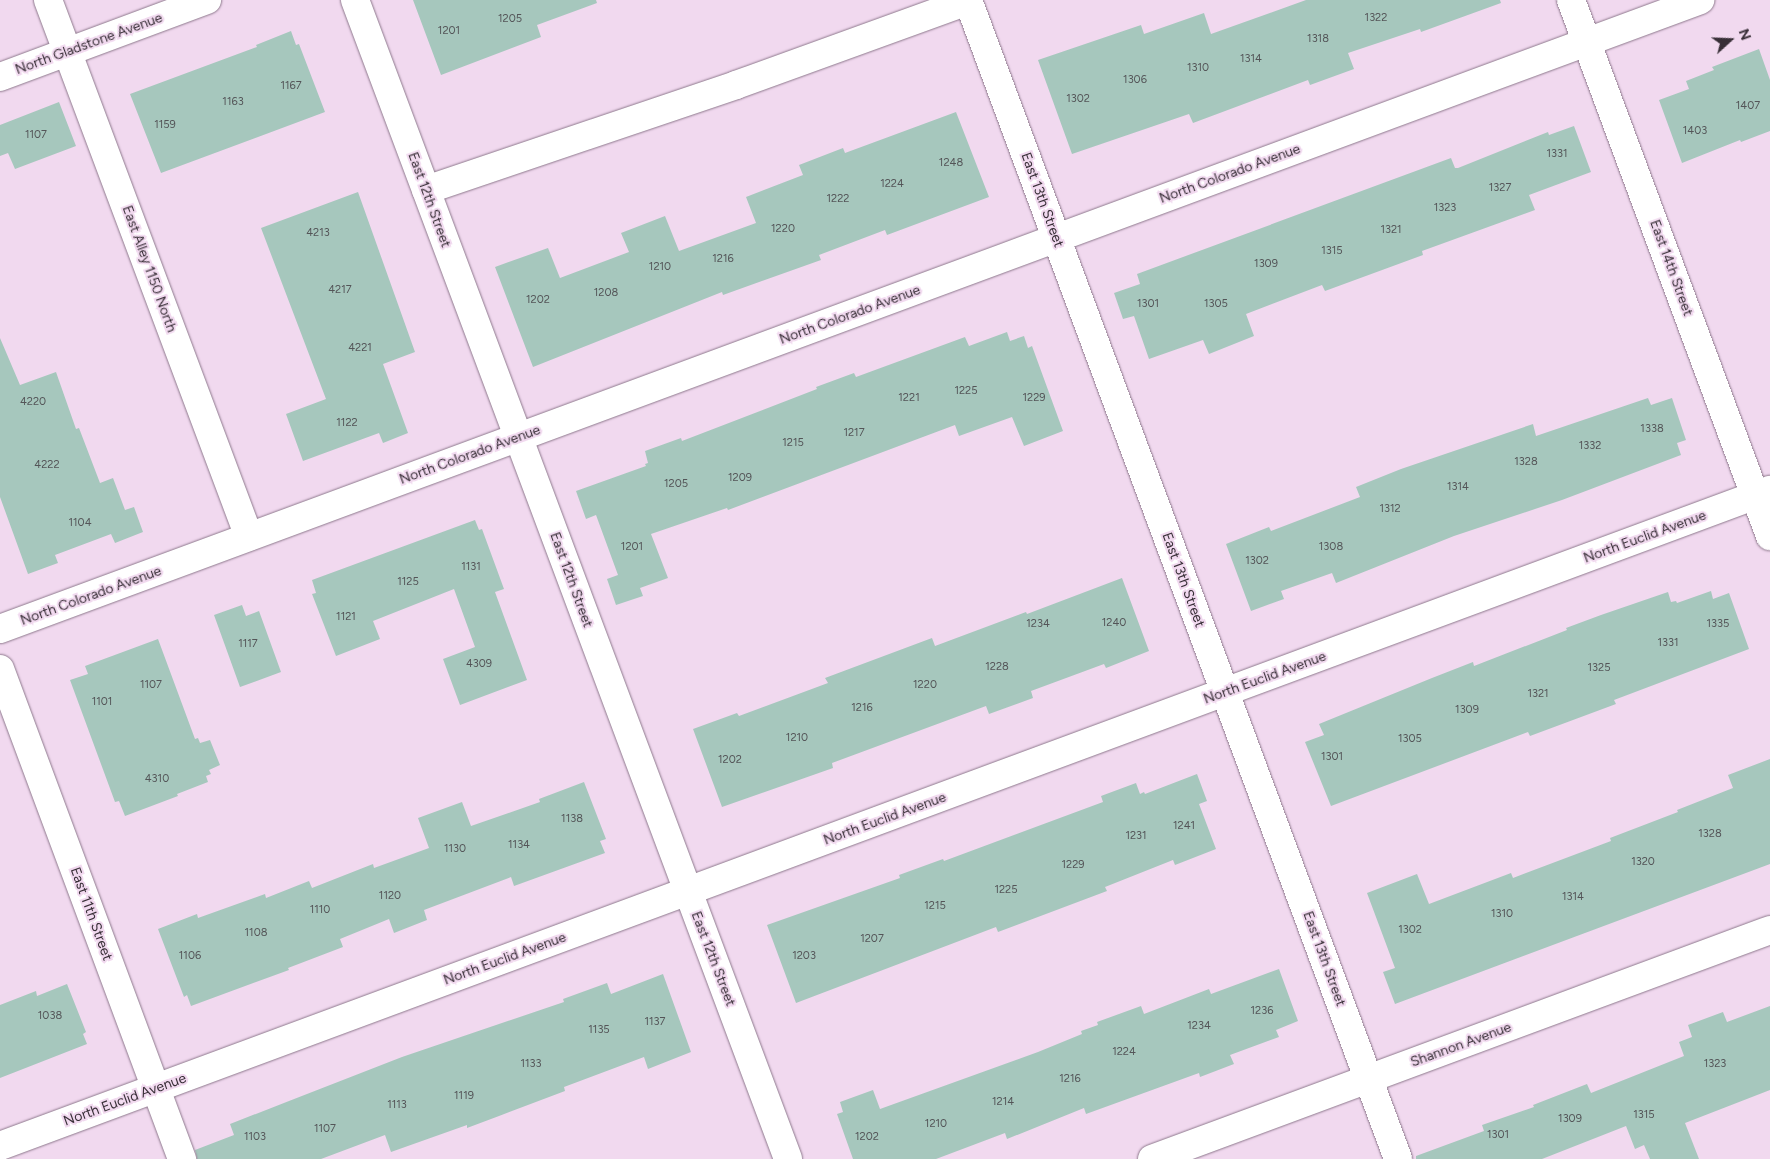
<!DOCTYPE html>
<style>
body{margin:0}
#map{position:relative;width:1770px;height:1159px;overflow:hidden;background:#f1d9ef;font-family:Figtree,sans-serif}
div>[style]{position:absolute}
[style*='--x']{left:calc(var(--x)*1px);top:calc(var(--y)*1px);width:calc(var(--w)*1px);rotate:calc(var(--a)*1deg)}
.building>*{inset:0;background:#a6c7bd}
.roads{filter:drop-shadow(0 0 1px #8e798d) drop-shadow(0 0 1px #8e798d)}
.minor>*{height:28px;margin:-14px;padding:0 14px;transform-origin:14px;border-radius:14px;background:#fff}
span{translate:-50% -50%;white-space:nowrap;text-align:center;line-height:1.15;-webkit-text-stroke:4px #f1d9ef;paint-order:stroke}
.number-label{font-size:11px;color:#545558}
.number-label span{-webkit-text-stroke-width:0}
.street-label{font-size:14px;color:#382f37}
.north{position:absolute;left:1705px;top:15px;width:50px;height:50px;-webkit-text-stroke:4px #f1d9ef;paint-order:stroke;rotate:70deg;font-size:14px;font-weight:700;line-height:20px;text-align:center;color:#382f37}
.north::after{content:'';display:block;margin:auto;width:18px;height:22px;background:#382f37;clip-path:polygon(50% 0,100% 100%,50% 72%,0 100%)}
</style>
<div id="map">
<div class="building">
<div style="clip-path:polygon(413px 0,596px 0,597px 3px,537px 25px,541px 37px,441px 75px)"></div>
<div style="clip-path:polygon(1306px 0,1500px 0,1501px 3px,1421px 32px,1420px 29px,1348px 53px,1354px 69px,1310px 85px,1308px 80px,1193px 123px,1189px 114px,1072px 154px,1038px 60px,1141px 25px,1144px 34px,1204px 13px,1211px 34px)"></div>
<div style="clip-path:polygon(291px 31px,296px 45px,299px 44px,325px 112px,161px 173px,130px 94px,257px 47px,256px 45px)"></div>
<div style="clip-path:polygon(1759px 49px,1770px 80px,1770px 131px,1741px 142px,1740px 140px,1682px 163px,1659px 100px,1689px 89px,1686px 81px,1714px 70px,1712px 67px)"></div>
<div style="clip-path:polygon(59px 102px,76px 146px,15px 169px,8px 153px,0 156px,0 125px)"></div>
<div style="clip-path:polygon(956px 112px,989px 197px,887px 235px,885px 230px,819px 255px,821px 260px,723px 295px,722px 292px,533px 367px,495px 267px,548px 248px,560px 278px,629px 252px,621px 233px,665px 216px,679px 251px,756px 223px,746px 197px,803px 175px,799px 165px,843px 148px,845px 153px)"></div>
<div style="clip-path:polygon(1574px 126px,1591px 172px,1529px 195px,1535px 210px,1422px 251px,1423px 255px,1325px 291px,1322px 285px,1246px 314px,1254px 336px,1209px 354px,1203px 340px,1149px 359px,1134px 316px,1123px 319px,1114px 293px,1140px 284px,1137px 274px,1451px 158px,1455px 168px,1458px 168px,1548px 132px,1549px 135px)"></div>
<div style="clip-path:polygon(358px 192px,415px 352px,383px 364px,408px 433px,383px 443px,379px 433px,303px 461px,286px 414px,326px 399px,261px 228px)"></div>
<div style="clip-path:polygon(1007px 332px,1010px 341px,1024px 336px,1028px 348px,1032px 346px,1063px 431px,1024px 446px,1012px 417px,959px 436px,955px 425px,728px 510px,727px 508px,651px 534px,668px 578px,640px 588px,643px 596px,616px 605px,607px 579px,618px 575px,596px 515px,586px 519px,576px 491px,646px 466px,645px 464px,648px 463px,645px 451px,681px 438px,682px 441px,817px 389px,816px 387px,854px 373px,856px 377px,965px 337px,969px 346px)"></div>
<div style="clip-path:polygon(0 338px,20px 385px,56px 372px,76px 429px,79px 428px,100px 483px,113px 478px,125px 510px,134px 507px,143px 532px,115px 543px,111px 534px,55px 555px,58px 563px,28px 574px,0 497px)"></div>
<div style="clip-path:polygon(1648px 398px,1651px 405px,1672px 398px,1686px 440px,1677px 443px,1681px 455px,1562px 500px,1454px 536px,1336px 583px,1332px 573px,1281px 591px,1284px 599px,1251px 611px,1226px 544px,1269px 527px,1271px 531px,1360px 497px,1356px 487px,1401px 469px,1533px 424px,1536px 436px)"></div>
<div style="clip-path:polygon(475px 520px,479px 530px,482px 529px,504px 589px,495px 592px,527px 680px,460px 705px,443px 659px,475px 647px,454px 589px,373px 621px,380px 639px,336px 656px,312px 594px,316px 593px,312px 580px)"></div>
<div style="clip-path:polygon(1122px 578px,1149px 651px,1106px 668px,1104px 664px,1031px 691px,1033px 698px,989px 714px,986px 706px,832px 763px,833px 768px,722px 807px,693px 729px,737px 713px,739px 716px,828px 683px,825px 678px,932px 638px,935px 646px,1026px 612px,1027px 614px)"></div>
<div style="clip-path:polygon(1711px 591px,1713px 599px,1729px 593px,1749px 649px,1614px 700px,1616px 704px,1530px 736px,1528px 732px,1331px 806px,1305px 742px,1324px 735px,1319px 724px,1432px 678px,1473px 662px,1474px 666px,1567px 630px,1566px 628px,1601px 615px,1668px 592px,1671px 602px,1676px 601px,1677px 603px)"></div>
<div style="clip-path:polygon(242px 605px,246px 616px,259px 611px,281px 672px,240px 687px,214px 615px)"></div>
<div style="clip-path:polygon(158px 639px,195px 739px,198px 738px,200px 743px,210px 740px,220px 765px,209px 770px,211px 774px,206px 776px,208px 782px,177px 794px,178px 796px,125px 816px,119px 801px,115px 802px,70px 680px,88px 674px,85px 666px)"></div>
<div style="clip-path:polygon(1770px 759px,1770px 864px,1395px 1004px,1383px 972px,1395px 968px,1367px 893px,1417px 874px,1429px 904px,1511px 873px,1513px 878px,1611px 841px,1610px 838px,1678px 812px,1677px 810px,1733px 788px,1728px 775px)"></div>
<div style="clip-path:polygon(1197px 774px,1207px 801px,1199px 804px,1216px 849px,1175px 865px,1173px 860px,1105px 887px,1107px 891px,998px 932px,996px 927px,796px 1003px,767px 925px,900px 878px,899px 875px,943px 859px,944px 861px,1103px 802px,1101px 796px,1136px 783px,1140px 794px,1144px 792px,1145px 794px)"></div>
<div style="clip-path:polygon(584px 782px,606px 839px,600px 841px,605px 853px,514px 886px,511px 877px,424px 910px,427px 920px,394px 933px,389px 919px,340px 939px,343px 947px,288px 968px,289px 970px,191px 1006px,187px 995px,184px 997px,158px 929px,197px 914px,198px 918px,265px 894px,266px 898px,309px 881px,312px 888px,373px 864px,374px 868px,429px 848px,418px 818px,462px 802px,471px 826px,540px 802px,539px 799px)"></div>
<div style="clip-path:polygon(1279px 969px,1298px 1021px,1276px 1030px,1279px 1037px,1230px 1055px,1234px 1064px,1200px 1077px,1199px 1073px,1086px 1114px,1084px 1108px,1007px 1139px,1005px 1133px,936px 1159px,853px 1159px,837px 1114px,843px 1112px,840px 1102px,873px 1090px,880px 1109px,1038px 1052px,1082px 1034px,1081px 1031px,1098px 1025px,1097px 1022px,1141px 1006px,1144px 1014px,1209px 989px,1211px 994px)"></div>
<div style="clip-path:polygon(663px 974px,691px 1052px,648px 1069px,644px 1057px,564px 1087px,565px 1091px,499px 1116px,467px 1128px,467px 1125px,391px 1152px,385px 1135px,321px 1159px,197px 1159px,195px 1150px,234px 1135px,230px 1124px,289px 1101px,402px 1057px,564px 1002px,563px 999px,607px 983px,611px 994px)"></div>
<div style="clip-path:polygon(67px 984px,86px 1032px,83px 1034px,87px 1044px,0 1078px,0 1005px,36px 991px,37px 996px)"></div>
<div style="clip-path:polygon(1770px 1006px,1770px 1090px,1685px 1123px,1699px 1159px,1650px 1159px,1644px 1145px,1635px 1149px,1626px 1126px,1542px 1159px,1416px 1159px,1416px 1156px,1484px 1131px,1482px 1125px,1534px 1107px,1533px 1105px,1587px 1084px,1591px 1093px,1684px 1056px,1679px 1042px,1692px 1037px,1688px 1025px,1723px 1012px,1727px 1022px)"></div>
</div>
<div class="roads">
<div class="minor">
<div style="--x:48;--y:0;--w:573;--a:69.48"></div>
<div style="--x:355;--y:0;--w:1237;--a:69.51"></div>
<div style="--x:968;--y:0;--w:1236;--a:69.64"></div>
<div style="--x:1571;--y:0;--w:572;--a:69.63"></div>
<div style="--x:0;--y:77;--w:221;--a:-20.4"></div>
<div style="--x:426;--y:190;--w:327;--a:-18.7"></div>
<div style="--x:736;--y:85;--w:247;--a:-19.9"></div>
<div style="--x:0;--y:629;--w:1813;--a:-20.3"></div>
<div style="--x:0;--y:669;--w:523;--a:69.62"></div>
<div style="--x:0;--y:1146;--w:1888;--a:-20.34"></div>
<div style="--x:1152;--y:1159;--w:659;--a:-20.33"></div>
</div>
</div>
<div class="number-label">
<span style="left:1376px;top:18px">1322</span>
<span style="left:510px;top:19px">1205</span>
<span style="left:449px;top:31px">1201</span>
<span style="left:1318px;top:39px">1318</span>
<span style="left:1251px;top:59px">1314</span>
<span style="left:1198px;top:68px">1310</span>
<span style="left:1135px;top:80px">1306</span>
<span style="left:291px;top:86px">1167</span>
<span style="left:1078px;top:99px">1302</span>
<span style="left:233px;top:102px">1163</span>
<span style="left:1748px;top:106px">1407</span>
<span style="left:165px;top:125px">1159</span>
<span style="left:1695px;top:131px">1403</span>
<span style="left:36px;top:135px">1107</span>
<span style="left:1557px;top:154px">1331</span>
<span style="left:951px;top:163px">1248</span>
<span style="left:892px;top:184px">1224</span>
<span style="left:1500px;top:188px">1327</span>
<span style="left:838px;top:199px">1222</span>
<span style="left:1445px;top:208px">1323</span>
<span style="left:783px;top:229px">1220</span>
<span style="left:1391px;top:230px">1321</span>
<span style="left:318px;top:233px">4213</span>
<span style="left:1332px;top:251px">1315</span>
<span style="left:723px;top:259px">1216</span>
<span style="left:1266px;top:264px">1309</span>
<span style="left:660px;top:267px">1210</span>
<span style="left:340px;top:290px">4217</span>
<span style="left:606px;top:293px">1208</span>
<span style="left:538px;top:300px">1202</span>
<span style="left:1148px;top:304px">1301</span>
<span style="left:1216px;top:304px">1305</span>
<span style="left:360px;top:348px">4221</span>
<span style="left:966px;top:391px">1225</span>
<span style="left:909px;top:398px">1221</span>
<span style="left:1034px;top:398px">1229</span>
<span style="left:33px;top:402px">4220</span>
<span style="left:347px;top:423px">1122</span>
<span style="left:1652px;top:429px">1338</span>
<span style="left:854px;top:433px">1217</span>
<span style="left:793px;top:443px">1215</span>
<span style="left:1590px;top:446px">1332</span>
<span style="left:1526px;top:462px">1328</span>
<span style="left:47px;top:465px">4222</span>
<span style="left:740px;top:478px">1209</span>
<span style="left:676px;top:484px">1205</span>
<span style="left:1458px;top:487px">1314</span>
<span style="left:1390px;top:509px">1312</span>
<span style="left:80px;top:523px">1104</span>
<span style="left:632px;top:547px">1201</span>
<span style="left:1331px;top:547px">1308</span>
<span style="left:1257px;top:561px">1302</span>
<span style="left:471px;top:567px">1131</span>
<span style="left:408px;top:582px">1125</span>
<span style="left:346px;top:617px">1121</span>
<span style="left:1114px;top:623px">1240</span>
<span style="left:1038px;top:624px">1234</span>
<span style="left:1718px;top:624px">1335</span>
<span style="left:1668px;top:643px">1331</span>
<span style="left:248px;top:644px">1117</span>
<span style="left:479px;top:664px">4309</span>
<span style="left:997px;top:667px">1228</span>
<span style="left:1599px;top:668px">1325</span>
<span style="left:151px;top:685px">1107</span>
<span style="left:925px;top:685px">1220</span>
<span style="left:1538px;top:694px">1321</span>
<span style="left:102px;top:702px">1101</span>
<span style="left:862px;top:708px">1216</span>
<span style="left:1467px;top:710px">1309</span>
<span style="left:797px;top:738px">1210</span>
<span style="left:1410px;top:739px">1305</span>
<span style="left:1332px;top:757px">1301</span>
<span style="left:730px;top:760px">1202</span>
<span style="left:157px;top:779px">4310</span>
<span style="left:572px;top:819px">1138</span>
<span style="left:1184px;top:826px">1241</span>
<span style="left:1710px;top:834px">1328</span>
<span style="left:1136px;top:836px">1231</span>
<span style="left:519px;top:845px">1134</span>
<span style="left:455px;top:849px">1130</span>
<span style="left:1643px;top:862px">1320</span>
<span style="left:1073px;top:865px">1229</span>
<span style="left:1006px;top:890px">1225</span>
<span style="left:390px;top:896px">1120</span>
<span style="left:1573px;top:897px">1314</span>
<span style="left:935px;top:906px">1215</span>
<span style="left:320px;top:910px">1110</span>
<span style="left:1502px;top:914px">1310</span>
<span style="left:1410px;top:930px">1302</span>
<span style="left:256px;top:933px">1108</span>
<span style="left:872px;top:939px">1207</span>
<span style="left:190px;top:956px">1106</span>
<span style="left:804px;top:956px">1203</span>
<span style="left:1262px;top:1011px">1236</span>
<span style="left:50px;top:1016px">1038</span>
<span style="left:655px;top:1022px">1137</span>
<span style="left:1199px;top:1026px">1234</span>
<span style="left:599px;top:1030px">1135</span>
<span style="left:1124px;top:1052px">1224</span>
<span style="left:531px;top:1064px">1133</span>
<span style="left:1715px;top:1064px">1323</span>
<span style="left:1070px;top:1079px">1216</span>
<span style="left:464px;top:1096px">1119</span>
<span style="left:1003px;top:1102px">1214</span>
<span style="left:397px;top:1105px">1113</span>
<span style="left:1644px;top:1115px">1315</span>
<span style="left:1570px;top:1119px">1309</span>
<span style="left:936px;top:1124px">1210</span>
<span style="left:325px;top:1129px">1107</span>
<span style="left:1498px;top:1135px">1301</span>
<span style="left:255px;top:1137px">1103</span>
<span style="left:867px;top:1137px">1202</span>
</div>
<div class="street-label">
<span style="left:89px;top:44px;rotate:-20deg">North Gladstone Avenue</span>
<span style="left:1230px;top:174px;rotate:-20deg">North Colorado Avenue</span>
<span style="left:429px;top:200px;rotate:70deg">East 12th Street</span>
<span style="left:1042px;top:200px;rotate:70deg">East 13th Street</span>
<span style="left:1671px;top:268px;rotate:70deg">East 14th Street</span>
<span style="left:149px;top:269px;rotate:70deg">East Alley 1150 North</span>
<span style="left:850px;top:315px;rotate:-20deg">North Colorado Avenue</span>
<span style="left:470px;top:455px;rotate:-20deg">North Colorado Avenue</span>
<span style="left:1645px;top:537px;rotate:-20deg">North Euclid Avenue</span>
<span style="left:571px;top:580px;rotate:70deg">East 12th Street</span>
<span style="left:1183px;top:580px;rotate:70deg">East 13th Street</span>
<span style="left:91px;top:596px;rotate:-20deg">North Colorado Avenue</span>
<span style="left:1265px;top:678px;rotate:-20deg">North Euclid Avenue</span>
<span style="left:885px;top:819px;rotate:-20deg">North Euclid Avenue</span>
<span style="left:91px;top:914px;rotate:70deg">East 11th Street</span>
<span style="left:505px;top:959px;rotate:-20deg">North Euclid Avenue</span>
<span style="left:713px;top:959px;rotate:69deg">East 12th Street</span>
<span style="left:1324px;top:959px;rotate:70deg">East 13th Street</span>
<span style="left:1461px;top:1045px;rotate:-20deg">Shannon Avenue</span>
<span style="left:125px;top:1100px;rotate:-20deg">North Euclid Avenue</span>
</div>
<div class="north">N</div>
</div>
